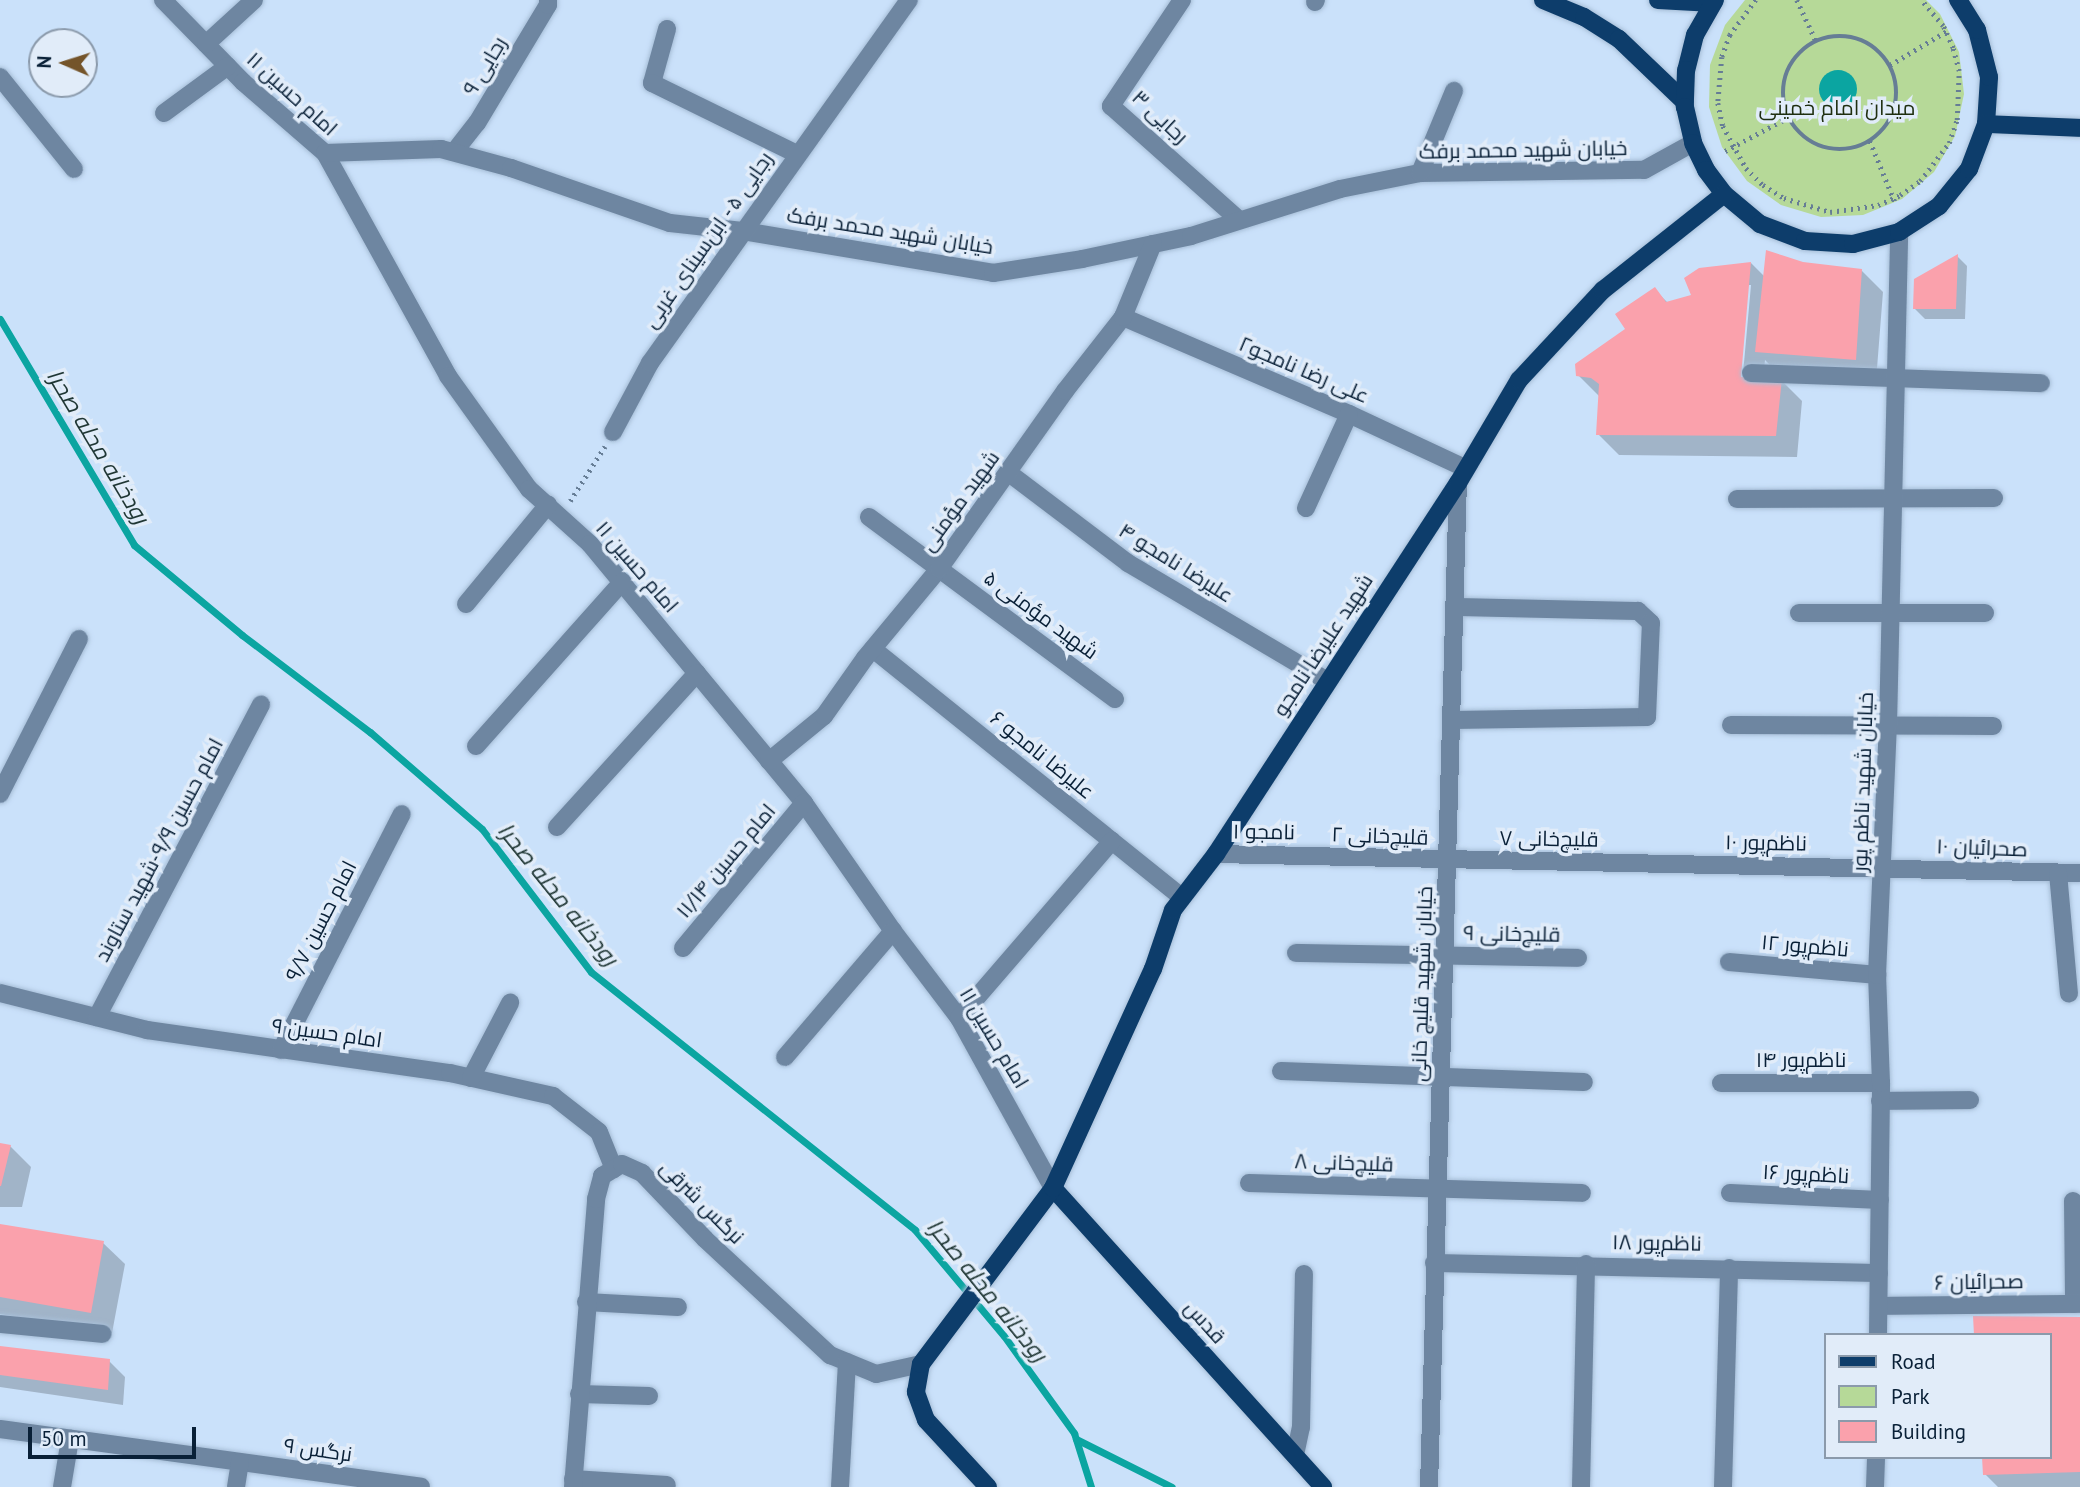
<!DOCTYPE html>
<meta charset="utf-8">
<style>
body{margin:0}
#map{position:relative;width:2080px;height:1487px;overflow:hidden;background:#cae1fa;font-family:"PT Sans",Cairo,sans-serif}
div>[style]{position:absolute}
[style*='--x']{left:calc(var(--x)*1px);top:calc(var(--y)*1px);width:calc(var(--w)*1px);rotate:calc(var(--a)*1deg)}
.green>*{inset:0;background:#b6d998}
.water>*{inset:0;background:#0ba5a1}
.round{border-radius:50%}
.shadow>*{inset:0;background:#0003}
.stream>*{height:7px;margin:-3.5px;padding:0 3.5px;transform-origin:3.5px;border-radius:3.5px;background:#0ba5a1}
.building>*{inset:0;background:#faa1ac}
.path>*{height:4.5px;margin-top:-2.25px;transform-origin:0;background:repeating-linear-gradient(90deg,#667d95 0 2px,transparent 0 7px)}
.path>.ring{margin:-2.25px;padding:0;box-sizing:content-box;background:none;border:4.5px solid #667d95;border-radius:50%}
.roads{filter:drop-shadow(0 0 2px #a7bed7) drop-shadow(0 0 2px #a7bed7)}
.minor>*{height:18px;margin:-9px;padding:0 9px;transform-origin:9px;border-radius:9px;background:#6e86a1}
.major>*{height:18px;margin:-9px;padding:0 9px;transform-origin:9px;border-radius:9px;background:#0d3d6b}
span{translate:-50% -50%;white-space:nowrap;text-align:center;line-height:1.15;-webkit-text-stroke:7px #e1ecf9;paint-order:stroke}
.street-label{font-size:21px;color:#092037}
.park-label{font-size:21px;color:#1e2e0f}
.water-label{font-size:23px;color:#1f3634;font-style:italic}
.legend{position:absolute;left:1824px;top:1333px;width:228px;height:126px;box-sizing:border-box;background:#e1ecf9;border:2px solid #8b9aab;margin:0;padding:9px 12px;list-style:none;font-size:21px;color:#092037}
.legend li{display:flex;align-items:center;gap:14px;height:35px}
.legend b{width:35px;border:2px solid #8b9aab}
.north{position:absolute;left:28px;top:28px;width:70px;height:70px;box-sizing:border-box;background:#e1ecf9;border:2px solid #8b9aab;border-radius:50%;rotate:273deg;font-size:19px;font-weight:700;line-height:28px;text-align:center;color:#092037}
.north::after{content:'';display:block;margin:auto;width:24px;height:32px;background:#74542a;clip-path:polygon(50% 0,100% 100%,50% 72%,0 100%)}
.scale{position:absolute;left:28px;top:1427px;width:168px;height:32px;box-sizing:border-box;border:4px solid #092037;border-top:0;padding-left:9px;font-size:21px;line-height:24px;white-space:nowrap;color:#092037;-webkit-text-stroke:5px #e1ecf9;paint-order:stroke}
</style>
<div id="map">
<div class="green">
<div style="clip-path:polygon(1745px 0,1926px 0,1940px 14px,1959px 52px,1964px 94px,1955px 136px,1934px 172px,1902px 199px,1863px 215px,1821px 217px,1781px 205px,1747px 181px,1722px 147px,1709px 107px,1710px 65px,1725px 25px)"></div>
</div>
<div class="water">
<div class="round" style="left:1819px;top:70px;width:38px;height:38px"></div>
</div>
<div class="shadow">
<div style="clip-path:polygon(1957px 256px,1967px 266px,1965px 319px,1925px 319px,1914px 308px)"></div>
<div style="clip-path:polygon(evenodd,1751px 263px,1765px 277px,1803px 264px,1861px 270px,1883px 292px,1876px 381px,1778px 373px,1765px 360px,1763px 379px,1781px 380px,1802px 401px,1797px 457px,1619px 455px,1598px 434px,1600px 397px,1578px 375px,1628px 329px,1655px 290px,1668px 303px,1693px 296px,1751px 263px,1747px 285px,1751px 285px,1742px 385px,1738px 385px,1747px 285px)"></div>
<div style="clip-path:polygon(0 1145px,10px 1146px,31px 1167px,22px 1207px,0 1207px)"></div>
<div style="clip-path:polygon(0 1226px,103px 1243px,125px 1264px,112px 1333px,0 1314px)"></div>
<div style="clip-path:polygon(2080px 1318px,2080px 1487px,1998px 1487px,1985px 1474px,2050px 1457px)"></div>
<div style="clip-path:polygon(0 1348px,109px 1361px,125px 1377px,123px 1405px,0 1387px)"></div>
</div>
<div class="stream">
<div style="--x:0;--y:319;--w:263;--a:59.3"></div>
<div style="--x:134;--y:545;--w:141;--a:39.8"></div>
<div style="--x:242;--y:635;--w:161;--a:37.2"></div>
<div style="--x:370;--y:732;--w:148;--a:40.9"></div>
<div style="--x:482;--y:829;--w:180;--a:52.7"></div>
<div style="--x:591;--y:972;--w:414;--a:38.5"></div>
<div style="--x:915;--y:1230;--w:138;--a:50"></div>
<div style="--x:1004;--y:1336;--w:120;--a:54.2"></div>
<div style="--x:1074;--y:1433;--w:57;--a:72.5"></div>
<div style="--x:1076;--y:1439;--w:107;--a:26.6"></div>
</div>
<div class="building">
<div style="clip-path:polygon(1766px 250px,1803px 262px,1862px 269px,1856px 360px,1755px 352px)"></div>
<div style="clip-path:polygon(1958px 254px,1956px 309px,1913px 309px,1914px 279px)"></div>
<div style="clip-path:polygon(1751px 262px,1741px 377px,1782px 378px,1776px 436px,1596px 435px,1599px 384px,1591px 378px,1576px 376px,1575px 364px,1625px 329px,1615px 314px,1655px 287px,1666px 302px,1691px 295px,1684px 278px,1699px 268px)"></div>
<div style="clip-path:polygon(0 1143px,11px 1145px,1px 1186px,0 1186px)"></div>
<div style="clip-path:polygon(0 1224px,104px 1241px,91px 1313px,0 1297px)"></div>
<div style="clip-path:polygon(1973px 1316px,2080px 1317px,2080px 1472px,1983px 1475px,1982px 1457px,2050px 1457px,2050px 1335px,1974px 1335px)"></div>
<div style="clip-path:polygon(0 1346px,110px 1359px,108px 1390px,0 1375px)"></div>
</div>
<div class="path">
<div style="--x:1756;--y:0;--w:44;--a:126.6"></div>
<div style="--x:1730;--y:35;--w:23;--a:110"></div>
<div style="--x:1722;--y:57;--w:46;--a:95"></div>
<div style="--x:1718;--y:103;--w:24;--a:78"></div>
<div style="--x:1723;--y:126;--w:48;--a:61.3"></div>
<div style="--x:1746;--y:168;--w:24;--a:45"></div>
<div style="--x:1763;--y:185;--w:25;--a:32"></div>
<div style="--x:1784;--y:198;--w:48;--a:16.9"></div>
<div style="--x:1830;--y:212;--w:49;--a:-8.3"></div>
<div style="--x:1878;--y:205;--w:24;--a:-24"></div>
<div style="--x:1900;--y:195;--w:24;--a:-35"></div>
<div style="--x:1920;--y:181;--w:48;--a:-52.7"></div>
<div style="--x:1949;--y:143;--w:24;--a:-71"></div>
<div style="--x:1957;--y:120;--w:49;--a:-87.7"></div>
<div style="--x:1959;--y:71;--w:24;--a:-105"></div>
<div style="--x:1953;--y:48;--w:24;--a:-114"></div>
<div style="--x:1943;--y:26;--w:34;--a:-130"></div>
<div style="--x:1797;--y:0;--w:45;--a:65.1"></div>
<div class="ring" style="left:1783px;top:36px;width:109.5px;height:109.5px"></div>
<div style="--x:1890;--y:65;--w:66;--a:-30.8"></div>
<div style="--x:1870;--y:141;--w:66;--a:67.7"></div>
<div style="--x:1725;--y:151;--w:72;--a:-28"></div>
<div style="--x:570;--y:501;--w:65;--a:-57.5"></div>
</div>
<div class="roads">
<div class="minor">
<div style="--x:163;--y:0;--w:115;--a:45.7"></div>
<div style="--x:243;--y:82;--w:108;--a:40.9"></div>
<div style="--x:325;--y:153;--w:255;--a:61.1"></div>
<div style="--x:448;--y:376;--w:139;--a:54.4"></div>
<div style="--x:529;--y:489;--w:82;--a:42"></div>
<div style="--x:590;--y:544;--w:336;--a:50.4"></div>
<div style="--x:804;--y:803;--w:156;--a:55.2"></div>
<div style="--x:893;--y:931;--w:109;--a:52.8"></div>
<div style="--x:959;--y:1018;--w:194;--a:61.1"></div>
<div style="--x:1182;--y:0;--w:128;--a:123.8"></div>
<div style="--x:1111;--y:106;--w:170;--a:41.7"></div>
<div style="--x:1315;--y:2;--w:2;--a:-63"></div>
<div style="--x:667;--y:29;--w:56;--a:105.5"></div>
<div style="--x:652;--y:83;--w:161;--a:26.1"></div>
<div style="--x:206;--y:44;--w:65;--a:-42.5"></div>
<div style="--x:0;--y:77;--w:118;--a:51.2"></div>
<div style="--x:164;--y:113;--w:79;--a:-36.3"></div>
<div style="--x:454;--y:152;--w:37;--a:-52"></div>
<div style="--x:477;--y:123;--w:138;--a:-59"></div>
<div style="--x:548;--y:5;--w:5;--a:-90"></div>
<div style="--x:325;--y:153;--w:116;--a:-2"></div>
<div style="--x:441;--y:149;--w:73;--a:15.2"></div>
<div style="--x:511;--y:168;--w:168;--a:19.1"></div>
<div style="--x:670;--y:223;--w:73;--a:6.3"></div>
<div style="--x:743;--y:231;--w:254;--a:9.5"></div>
<div style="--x:993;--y:273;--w:90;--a:-8.9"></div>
<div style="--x:1082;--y:259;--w:111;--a:-11.9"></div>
<div style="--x:1191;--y:236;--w:156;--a:-17.5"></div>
<div style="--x:1340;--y:189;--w:82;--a:-11.3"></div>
<div style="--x:1420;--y:173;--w:224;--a:-0.8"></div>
<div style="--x:1644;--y:170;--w:56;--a:-28.9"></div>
<div style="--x:1420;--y:173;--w:89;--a:-67.5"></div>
<div style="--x:1123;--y:317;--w:246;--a:23.2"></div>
<div style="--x:1349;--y:414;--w:128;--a:25"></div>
<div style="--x:1751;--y:373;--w:290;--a:2"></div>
<div style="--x:613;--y:432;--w:78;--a:-61.8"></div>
<div style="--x:650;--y:363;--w:446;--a:-54.5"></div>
<div style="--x:1009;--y:473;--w:149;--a:37.1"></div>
<div style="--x:1128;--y:563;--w:230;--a:30.6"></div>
<div style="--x:1737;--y:499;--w:257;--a:-0.2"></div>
<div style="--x:1306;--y:508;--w:103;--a:-65.4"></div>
<div style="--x:869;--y:517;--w:306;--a:36.5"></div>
<div style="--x:466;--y:604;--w:129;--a:-50.4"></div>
<div style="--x:1799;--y:613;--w:186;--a:0"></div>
<div style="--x:873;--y:649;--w:396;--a:38.8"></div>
<div style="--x:1452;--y:720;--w:195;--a:-0.9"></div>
<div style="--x:1647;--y:717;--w:94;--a:-87.6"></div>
<div style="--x:1651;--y:623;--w:18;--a:-137"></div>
<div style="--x:1638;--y:611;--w:182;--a:-178.7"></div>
<div style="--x:1731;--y:725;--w:262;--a:0.2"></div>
<div style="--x:476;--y:746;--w:220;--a:-48.3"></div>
<div style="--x:769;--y:761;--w:71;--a:-39.3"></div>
<div style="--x:824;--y:716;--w:71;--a:-54.7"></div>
<div style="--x:865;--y:658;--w:116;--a:-50.3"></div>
<div style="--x:939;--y:569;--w:218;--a:-54.7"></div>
<div style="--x:1065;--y:391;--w:94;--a:-51.9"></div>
<div style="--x:1123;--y:317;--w:79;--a:-67.7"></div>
<div style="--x:0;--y:794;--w:174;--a:-63"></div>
<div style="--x:557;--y:827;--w:208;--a:-47.7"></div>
<div style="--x:1216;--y:854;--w:864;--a:1.26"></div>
<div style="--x:2058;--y:873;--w:121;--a:84.8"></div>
<div style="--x:683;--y:948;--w:189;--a:-50.2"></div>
<div style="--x:1296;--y:953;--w:282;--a:1"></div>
<div style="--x:1729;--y:962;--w:149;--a:5"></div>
<div style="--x:0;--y:993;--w:152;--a:14.1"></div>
<div style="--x:147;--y:1030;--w:306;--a:8.1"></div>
<div style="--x:450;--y:1073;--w:106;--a:12.6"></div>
<div style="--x:553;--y:1096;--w:58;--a:38"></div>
<div style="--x:599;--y:1132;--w:40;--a:68"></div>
<div style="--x:97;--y:1017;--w:353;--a:-62.3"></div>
<div style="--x:959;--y:1018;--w:234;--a:-49.2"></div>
<div style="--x:281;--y:1050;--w:265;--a:-62.9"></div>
<div style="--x:785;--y:1057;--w:166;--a:-49.4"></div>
<div style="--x:1281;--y:1071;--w:303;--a:2.1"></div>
<div style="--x:471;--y:1078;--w:85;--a:-62.5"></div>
<div style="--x:1721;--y:1083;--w:160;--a:0"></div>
<div style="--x:1880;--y:1101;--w:90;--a:-0.6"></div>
<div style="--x:1249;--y:1183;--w:333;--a:1.7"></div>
<div style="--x:1730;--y:1193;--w:150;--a:2.7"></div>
<div style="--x:2073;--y:1201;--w:103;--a:89.4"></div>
<div style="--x:1434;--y:1263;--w:445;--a:1.3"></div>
<div style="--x:586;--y:1302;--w:92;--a:3.1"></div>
<div style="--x:1879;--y:1306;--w:201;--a:-0.6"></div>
<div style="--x:0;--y:1324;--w:103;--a:5.5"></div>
<div style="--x:1878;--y:1335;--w:252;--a:-89.3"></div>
<div style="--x:1881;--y:1083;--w:108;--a:-92.1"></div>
<div style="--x:1877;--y:975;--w:249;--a:-87.5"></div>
<div style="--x:1888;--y:726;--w:494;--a:-88.7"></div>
<div style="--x:579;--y:1394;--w:70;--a:1.6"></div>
<div style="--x:0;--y:1429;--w:425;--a:7.8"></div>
<div style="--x:1295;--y:1455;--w:29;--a:-78"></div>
<div style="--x:1301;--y:1427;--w:153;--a:-88.9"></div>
<div style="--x:573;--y:1479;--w:94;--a:3.7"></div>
<div style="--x:62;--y:1487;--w:49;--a:-80.5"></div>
<div style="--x:236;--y:1487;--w:25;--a:-81"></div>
<div style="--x:573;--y:1487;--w:289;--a:-85.4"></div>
<div style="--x:596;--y:1199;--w:24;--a:-75"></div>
<div style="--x:602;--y:1176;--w:23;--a:-31"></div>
<div style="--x:622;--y:1164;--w:22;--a:24"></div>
<div style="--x:642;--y:1173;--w:91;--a:46.3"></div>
<div style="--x:705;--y:1239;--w:171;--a:42.9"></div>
<div style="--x:830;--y:1355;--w:50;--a:22.4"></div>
<div style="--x:876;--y:1374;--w:46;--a:-12.5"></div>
<div style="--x:840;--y:1487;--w:125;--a:-86.8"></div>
<div style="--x:1429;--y:1487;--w:1004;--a:-88.35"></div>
<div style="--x:1581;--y:1487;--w:223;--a:-88.7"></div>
<div style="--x:1723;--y:1487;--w:219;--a:-88.4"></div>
<div style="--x:1875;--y:1487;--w:30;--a:-88"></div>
</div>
<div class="major">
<div style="--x:1543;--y:0;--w:44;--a:22.5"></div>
<div style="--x:1584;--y:17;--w:41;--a:32.2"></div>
<div style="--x:1619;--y:39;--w:91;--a:43.7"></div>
<div style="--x:1658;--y:0;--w:55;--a:3.1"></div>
<div style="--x:1715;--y:0;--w:40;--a:119.7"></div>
<div style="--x:1695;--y:35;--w:36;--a:104"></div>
<div style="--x:1686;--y:70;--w:37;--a:92"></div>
<div style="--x:1685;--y:107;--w:37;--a:77"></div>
<div style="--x:1693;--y:143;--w:30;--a:64"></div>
<div style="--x:1706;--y:170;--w:30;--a:53"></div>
<div style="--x:1724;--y:194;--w:47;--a:39.8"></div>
<div style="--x:1760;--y:224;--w:48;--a:20.7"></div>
<div style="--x:1805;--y:241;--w:48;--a:3.6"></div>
<div style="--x:1853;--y:244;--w:48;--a:-14.6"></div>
<div style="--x:1899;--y:232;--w:48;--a:-33"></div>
<div style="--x:1939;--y:206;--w:48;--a:-51"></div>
<div style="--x:1969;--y:169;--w:48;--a:-69.3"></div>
<div style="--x:1986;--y:124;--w:47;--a:-86.3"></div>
<div style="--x:1989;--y:77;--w:49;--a:-104.3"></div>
<div style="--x:1977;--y:30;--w:36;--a:-122"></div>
<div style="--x:1986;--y:124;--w:94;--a:2.4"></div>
<div style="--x:1053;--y:1188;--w:403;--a:47.9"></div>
<div style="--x:988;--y:1487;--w:91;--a:-132.8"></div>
<div style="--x:926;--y:1420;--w:30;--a:-110"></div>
<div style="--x:916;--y:1392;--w:28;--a:-80"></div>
<div style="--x:921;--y:1364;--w:220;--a:-53.1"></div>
<div style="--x:1053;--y:1188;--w:241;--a:-65.5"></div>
<div style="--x:1153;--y:969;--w:62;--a:-71.3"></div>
<div style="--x:1173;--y:910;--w:71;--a:-52.5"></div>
<div style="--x:1216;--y:854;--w:443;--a:-56.9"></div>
<div style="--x:1458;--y:483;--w:120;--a:-59.4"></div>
<div style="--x:1519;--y:380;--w:123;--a:-47"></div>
<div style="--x:1603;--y:290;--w:154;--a:-38.4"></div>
</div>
</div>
<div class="street-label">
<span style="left:485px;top:66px;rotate:-59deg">رجایی ۹</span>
<span style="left:292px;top:94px;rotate:42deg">امام حسین ۱۱</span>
<span style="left:1160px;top:117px;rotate:43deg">رجایی ۳</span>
<span style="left:1523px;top:150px;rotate:-1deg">خیابان شهید محمد برفک</span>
<span style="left:890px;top:231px;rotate:9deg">خیابان شهید محمد برفک</span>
<span style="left:708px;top:240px;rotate:-55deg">رجایی ۵ - ابن‌سینای غربی</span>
<span style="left:1304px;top:370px;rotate:23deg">علی رضا نامجو۲</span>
<span style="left:960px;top:501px;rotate:-54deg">شهید مؤمنی</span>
<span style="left:1176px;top:563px;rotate:32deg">علیرضا نامجو ۴</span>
<span style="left:637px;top:567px;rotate:49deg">امام حسین ۱۱</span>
<span style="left:1041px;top:615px;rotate:36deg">شهید مؤمنی ۵</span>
<span style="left:1323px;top:645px;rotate:-57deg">شهید علیرضا نامجو</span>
<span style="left:1042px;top:755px;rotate:39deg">علیرضا نامجو ۶</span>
<span style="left:1863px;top:782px;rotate:-88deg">خیابان شهید ناظم پور</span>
<span style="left:1264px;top:832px;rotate:1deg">نامجو ۱</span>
<span style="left:1380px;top:836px;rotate:2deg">قلیچ‌خانی ۲</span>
<span style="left:1549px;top:839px;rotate:1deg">قلیچ‌خانی ۷</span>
<span style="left:1766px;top:843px;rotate:1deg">ناظم‌پور ۱۰</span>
<span style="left:1982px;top:848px;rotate:2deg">صحرائیان ۱۰</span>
<span style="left:159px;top:850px;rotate:-62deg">امام حسین ۹/۹-شهید ستاوند</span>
<span style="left:726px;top:861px;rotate:-50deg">امام حسین ۱۱/۱۴</span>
<span style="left:321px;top:921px;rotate:-63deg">امام حسین ۹/۷</span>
<span style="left:1512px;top:934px;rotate:1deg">قلیچ‌خانی ۹</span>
<span style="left:1805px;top:946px;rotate:5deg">ناظم‌پور ۱۲</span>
<span style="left:1422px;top:984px;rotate:-88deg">خیابان شهید قلیچ خانی</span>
<span style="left:327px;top:1033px;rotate:8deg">امام حسین ۹</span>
<span style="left:994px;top:1038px;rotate:59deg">امام حسین ۱۱</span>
<span style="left:1801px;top:1060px">ناظم‌پور ۱۴</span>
<span style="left:1344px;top:1163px;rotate:2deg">قلیچ‌خانی ۸</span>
<span style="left:1806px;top:1174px;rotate:3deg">ناظم‌پور ۱۶</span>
<span style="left:702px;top:1202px;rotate:45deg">نرگس شرقی</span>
<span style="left:1657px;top:1243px;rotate:1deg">ناظم‌پور ۱۸</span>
<span style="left:1979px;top:1282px;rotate:-1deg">صحرائیان ۶</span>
<span style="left:1205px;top:1322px;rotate:48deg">قدس</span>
<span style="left:318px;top:1450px;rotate:8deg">نرگس ۹</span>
</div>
<div class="park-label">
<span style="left:1837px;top:108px">میدان امام خمینی</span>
</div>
<div class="water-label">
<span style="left:98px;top:446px;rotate:59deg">رودخانه محله صحرا</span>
<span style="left:558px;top:894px;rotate:51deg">رودخانه محله صحرا</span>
<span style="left:987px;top:1290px;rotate:51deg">رودخانه محله صحرا</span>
</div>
<ul class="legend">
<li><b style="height:9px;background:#0d3d6b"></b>Road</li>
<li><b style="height:19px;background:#b6d998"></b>Park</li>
<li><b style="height:19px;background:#faa1ac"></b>Building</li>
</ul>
<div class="north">N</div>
<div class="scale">50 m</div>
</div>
